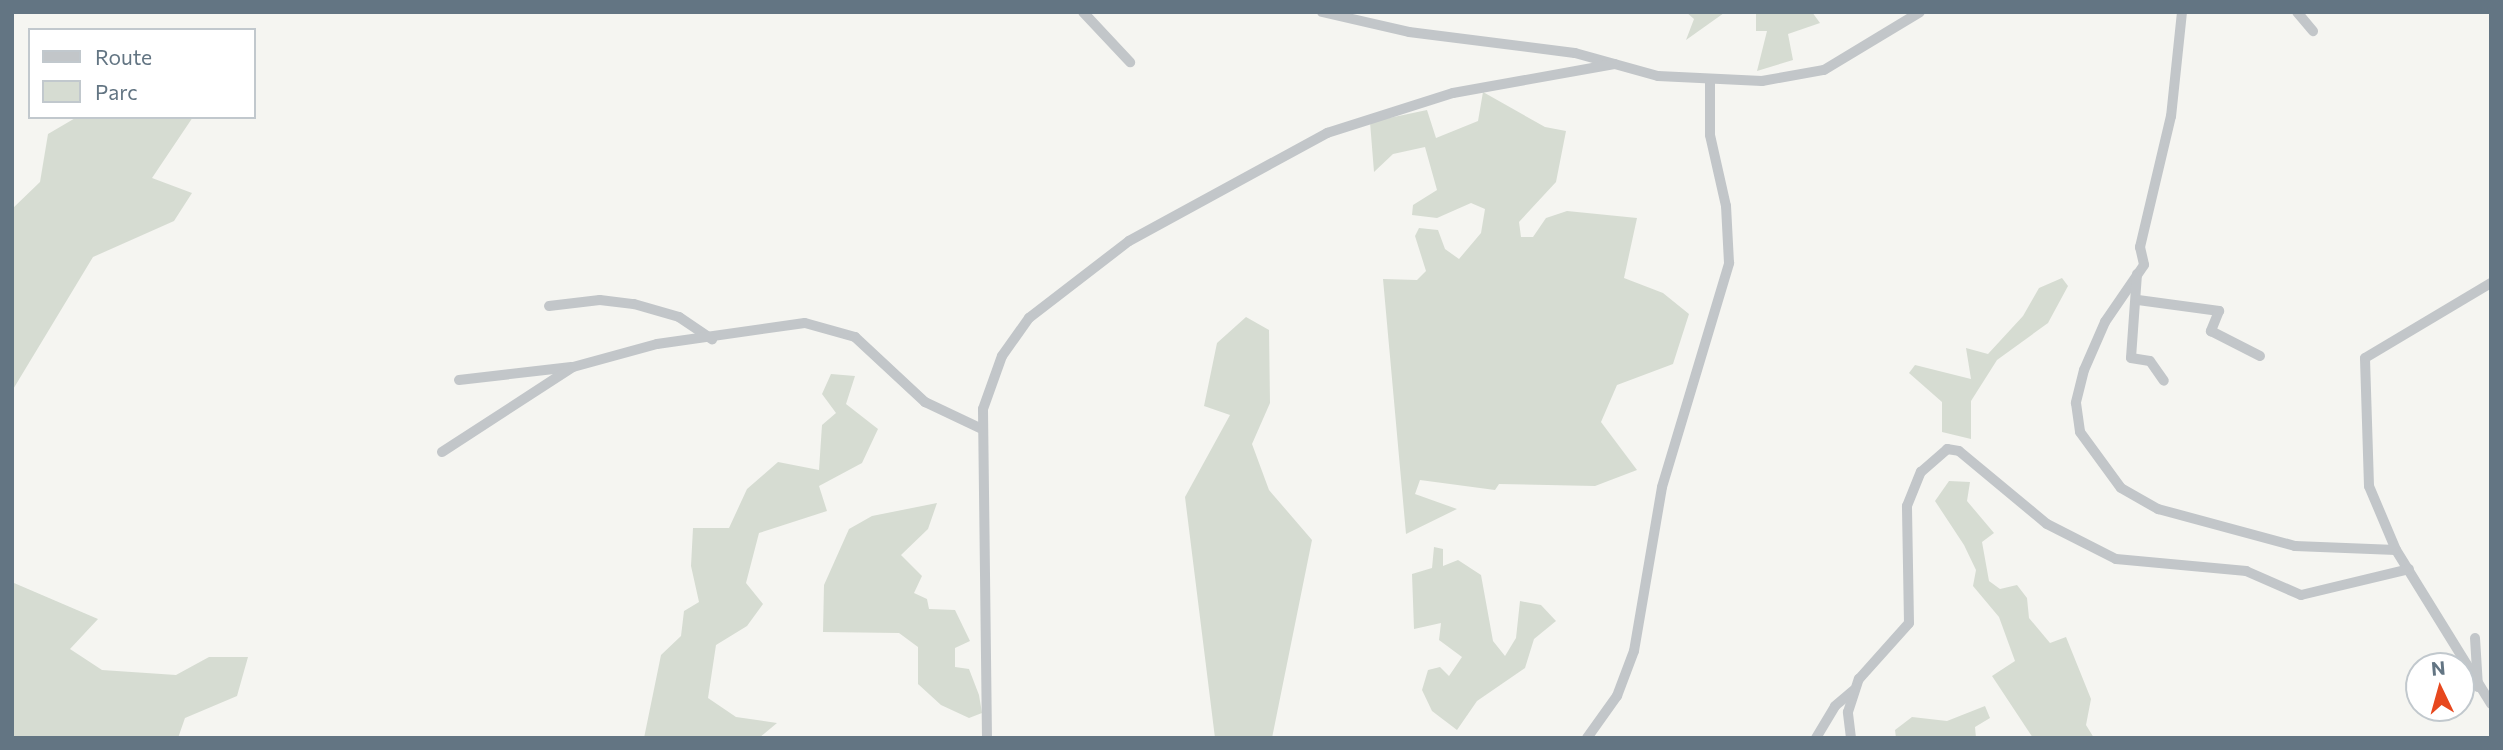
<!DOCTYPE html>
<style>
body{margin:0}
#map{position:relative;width:2503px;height:750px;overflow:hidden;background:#f5f5f1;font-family:Commissioner,sans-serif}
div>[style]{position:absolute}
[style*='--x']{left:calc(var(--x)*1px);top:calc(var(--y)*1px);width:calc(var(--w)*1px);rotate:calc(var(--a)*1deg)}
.green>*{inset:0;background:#d6dcd2}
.minor>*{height:10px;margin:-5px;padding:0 5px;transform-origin:5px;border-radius:5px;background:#c2c6c9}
span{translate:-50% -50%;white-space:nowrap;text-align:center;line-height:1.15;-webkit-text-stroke:7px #fff;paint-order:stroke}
.frame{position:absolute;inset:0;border:14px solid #637583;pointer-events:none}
.legend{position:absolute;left:28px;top:28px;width:228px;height:91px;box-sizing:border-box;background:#fff;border:2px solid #c1c8cd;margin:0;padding:9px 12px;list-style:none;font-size:21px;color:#637583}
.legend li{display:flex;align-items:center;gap:14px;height:35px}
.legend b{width:35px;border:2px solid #c1c8cd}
.north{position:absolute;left:2405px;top:652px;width:70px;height:70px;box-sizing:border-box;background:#fff;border:2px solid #c1c8cd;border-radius:50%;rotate:355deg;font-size:19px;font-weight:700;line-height:28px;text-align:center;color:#637583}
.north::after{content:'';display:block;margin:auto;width:24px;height:32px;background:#e7481e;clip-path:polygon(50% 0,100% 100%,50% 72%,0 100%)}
</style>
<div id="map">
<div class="green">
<div style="clip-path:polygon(1686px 12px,1812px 12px,1820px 23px,1788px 34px,1793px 60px,1757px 71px,1767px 31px,1756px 31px,1756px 13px,1724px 13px,1686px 40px,1694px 19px)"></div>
<div style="clip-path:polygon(1483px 92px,1545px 127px,1566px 131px,1556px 182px,1519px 222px,1521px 237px,1533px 237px,1546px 218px,1567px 211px,1637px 218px,1624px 278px,1663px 293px,1689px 314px,1673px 364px,1617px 385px,1601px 422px,1637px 470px,1595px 486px,1499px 484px,1495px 490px,1420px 480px,1415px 494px,1457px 509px,1406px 534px,1383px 279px,1417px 280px,1426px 271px,1415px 236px,1419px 228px,1438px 230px,1445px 249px,1459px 259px,1481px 233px,1485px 209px,1471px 203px,1437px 218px,1412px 215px,1413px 205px,1437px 190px,1425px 147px,1393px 154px,1374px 172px,1370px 122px,1427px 110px,1436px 138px,1478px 121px)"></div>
<div style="clip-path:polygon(77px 117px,193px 117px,152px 178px,192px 193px,174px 221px,93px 257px,12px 391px,12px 209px,40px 182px,48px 134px)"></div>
<div style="clip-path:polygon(2062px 278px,2068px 286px,2048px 323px,1997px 360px,1971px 401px,1971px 439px,1942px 432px,1942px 402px,1909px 373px,1915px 365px,1971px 379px,1966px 348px,1988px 354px,2023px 316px,2039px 288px)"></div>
<div style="clip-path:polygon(1246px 317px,1269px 330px,1270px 403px,1252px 444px,1269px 490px,1312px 540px,1272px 738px,1215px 738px,1185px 497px,1230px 415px,1204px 406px,1217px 343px)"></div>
<div style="clip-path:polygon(831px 374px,855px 376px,846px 404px,878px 429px,862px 463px,819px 486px,827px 511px,759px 533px,746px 583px,763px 604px,747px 626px,716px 645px,708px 698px,736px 717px,777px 723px,759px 738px,644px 738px,661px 655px,681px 636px,684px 611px,699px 602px,691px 566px,693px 528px,729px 528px,747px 489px,778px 462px,819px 470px,822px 425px,836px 413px,822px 394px)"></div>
<div style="clip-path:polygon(1949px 481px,1970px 482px,1967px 501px,1994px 533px,1982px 542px,1989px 581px,2000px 589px,2017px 585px,2027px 598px,2029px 618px,2050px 643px,2066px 637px,2091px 699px,2086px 725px,2094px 738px,2033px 738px,1992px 676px,2015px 661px,1999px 617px,1973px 586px,1976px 570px,1964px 545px,1935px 501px)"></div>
<div style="clip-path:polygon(937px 503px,928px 529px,901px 555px,922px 576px,914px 593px,927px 599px,929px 609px,955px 610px,970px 641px,955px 648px,955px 667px,969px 669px,979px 695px,982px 713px,969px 718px,941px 705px,918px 684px,918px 647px,899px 633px,823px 632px,824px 585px,849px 529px,872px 516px)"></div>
<div style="clip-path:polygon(1434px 547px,1443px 549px,1443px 566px,1458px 560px,1481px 575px,1493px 641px,1505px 656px,1516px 638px,1520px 601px,1541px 605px,1556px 621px,1534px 639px,1525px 668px,1477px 701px,1457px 730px,1432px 711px,1422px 690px,1428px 670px,1440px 667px,1449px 676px,1462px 657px,1439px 640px,1441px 623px,1414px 629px,1412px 574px,1432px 568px)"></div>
<div style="clip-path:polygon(14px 583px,98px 619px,70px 649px,102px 670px,176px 675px,209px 657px,248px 657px,237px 696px,185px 718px,178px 738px,12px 738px)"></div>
<div style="clip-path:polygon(1985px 706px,1990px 718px,1975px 727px,1976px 738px,1896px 738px,1895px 730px,1912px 717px,1947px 721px)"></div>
</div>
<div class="minor">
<div style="--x:1083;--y:12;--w:69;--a:46.8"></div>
<div style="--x:1322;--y:12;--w:89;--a:12.9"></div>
<div style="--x:1409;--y:32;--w:167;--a:7.2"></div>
<div style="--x:1575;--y:53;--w:86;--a:15.5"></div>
<div style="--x:1658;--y:76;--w:104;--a:2.8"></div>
<div style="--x:1762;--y:81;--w:63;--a:-10.1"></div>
<div style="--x:1824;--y:70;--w:112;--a:-31.1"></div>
<div style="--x:2182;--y:12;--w:105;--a:96"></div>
<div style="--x:2171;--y:116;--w:135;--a:103.3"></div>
<div style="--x:2140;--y:247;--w:18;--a:77"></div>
<div style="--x:2144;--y:265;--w:69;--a:124.4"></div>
<div style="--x:2105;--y:322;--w:52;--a:113.6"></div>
<div style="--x:2084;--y:370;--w:34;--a:104"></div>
<div style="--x:2076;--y:403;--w:29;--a:82"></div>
<div style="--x:2080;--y:432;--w:69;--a:53.8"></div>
<div style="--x:2121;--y:488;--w:43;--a:29.6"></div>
<div style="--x:2158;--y:509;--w:142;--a:15.1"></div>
<div style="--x:2295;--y:546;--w:101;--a:2.3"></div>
<div style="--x:2396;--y:550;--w:181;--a:58.3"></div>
<div style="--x:2297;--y:12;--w:25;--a:50"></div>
<div style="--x:2137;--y:274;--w:84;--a:94.1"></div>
<div style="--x:2131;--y:358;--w:19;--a:9"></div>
<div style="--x:2150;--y:361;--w:24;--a:55"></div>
<div style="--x:2138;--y:300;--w:82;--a:7.7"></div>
<div style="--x:2219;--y:311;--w:22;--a:112"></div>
<div style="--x:2211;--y:331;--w:55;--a:27"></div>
<div style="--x:549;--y:306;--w:51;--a:-6.7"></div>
<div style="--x:600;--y:300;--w:34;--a:7"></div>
<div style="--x:634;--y:304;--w:47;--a:16.1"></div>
<div style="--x:679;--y:317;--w:40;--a:34"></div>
<div style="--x:459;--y:380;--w:113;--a:-6.6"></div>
<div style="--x:442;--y:452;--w:156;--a:-33"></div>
<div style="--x:573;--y:367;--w:87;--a:-15.3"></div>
<div style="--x:657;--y:344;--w:149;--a:-8.1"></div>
<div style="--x:805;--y:323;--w:52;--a:15.6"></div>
<div style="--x:855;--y:337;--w:96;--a:42.9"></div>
<div style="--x:925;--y:402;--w:63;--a:25.3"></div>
<div style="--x:2396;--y:550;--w:69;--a:-112.9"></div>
<div style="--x:2369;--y:486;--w:128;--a:-91.8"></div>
<div style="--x:2365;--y:358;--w:147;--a:-30.8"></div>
<div style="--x:2475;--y:638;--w:49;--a:86.5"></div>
<div style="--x:987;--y:738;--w:329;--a:-90.7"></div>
<div style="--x:983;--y:409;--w:56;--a:-70.3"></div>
<div style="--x:1002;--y:356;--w:47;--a:-54.6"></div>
<div style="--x:1029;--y:318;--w:126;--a:-37.6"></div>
<div style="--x:1129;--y:241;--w:226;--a:-28.6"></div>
<div style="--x:1327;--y:133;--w:132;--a:-17.6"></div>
<div style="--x:1453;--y:93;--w:164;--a:-10.2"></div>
<div style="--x:1587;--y:738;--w:52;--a:-54.5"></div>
<div style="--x:1617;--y:696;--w:48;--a:-69.3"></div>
<div style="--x:1634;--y:651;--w:166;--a:-80.3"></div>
<div style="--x:1662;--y:487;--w:234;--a:-73.3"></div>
<div style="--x:1729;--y:263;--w:57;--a:-93"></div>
<div style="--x:1726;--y:206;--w:73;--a:-102.7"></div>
<div style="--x:1710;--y:135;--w:55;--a:-90"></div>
<div style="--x:1816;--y:738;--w:37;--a:-59"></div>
<div style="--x:1835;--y:706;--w:25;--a:-40"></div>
<div style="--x:1851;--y:738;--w:26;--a:-97"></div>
<div style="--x:1848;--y:712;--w:35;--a:-72"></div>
<div style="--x:1859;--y:679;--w:75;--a:-48.2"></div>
<div style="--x:1909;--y:623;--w:117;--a:-91"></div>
<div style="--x:1907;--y:506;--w:37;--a:-68"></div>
<div style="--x:1921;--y:472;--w:35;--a:-41"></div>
<div style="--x:1947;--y:449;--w:12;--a:9"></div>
<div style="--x:1959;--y:451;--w:114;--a:39.7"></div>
<div style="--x:2047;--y:524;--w:77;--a:26.9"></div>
<div style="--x:2116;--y:559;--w:131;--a:5.3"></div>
<div style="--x:2246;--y:571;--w:60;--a:23.6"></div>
<div style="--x:2301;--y:595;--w:111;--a:-13.5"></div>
</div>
<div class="frame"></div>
<ul class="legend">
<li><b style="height:9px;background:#c2c6c9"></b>Route</li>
<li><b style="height:19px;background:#d6dcd2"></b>Parc</li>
</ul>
<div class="north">N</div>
</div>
